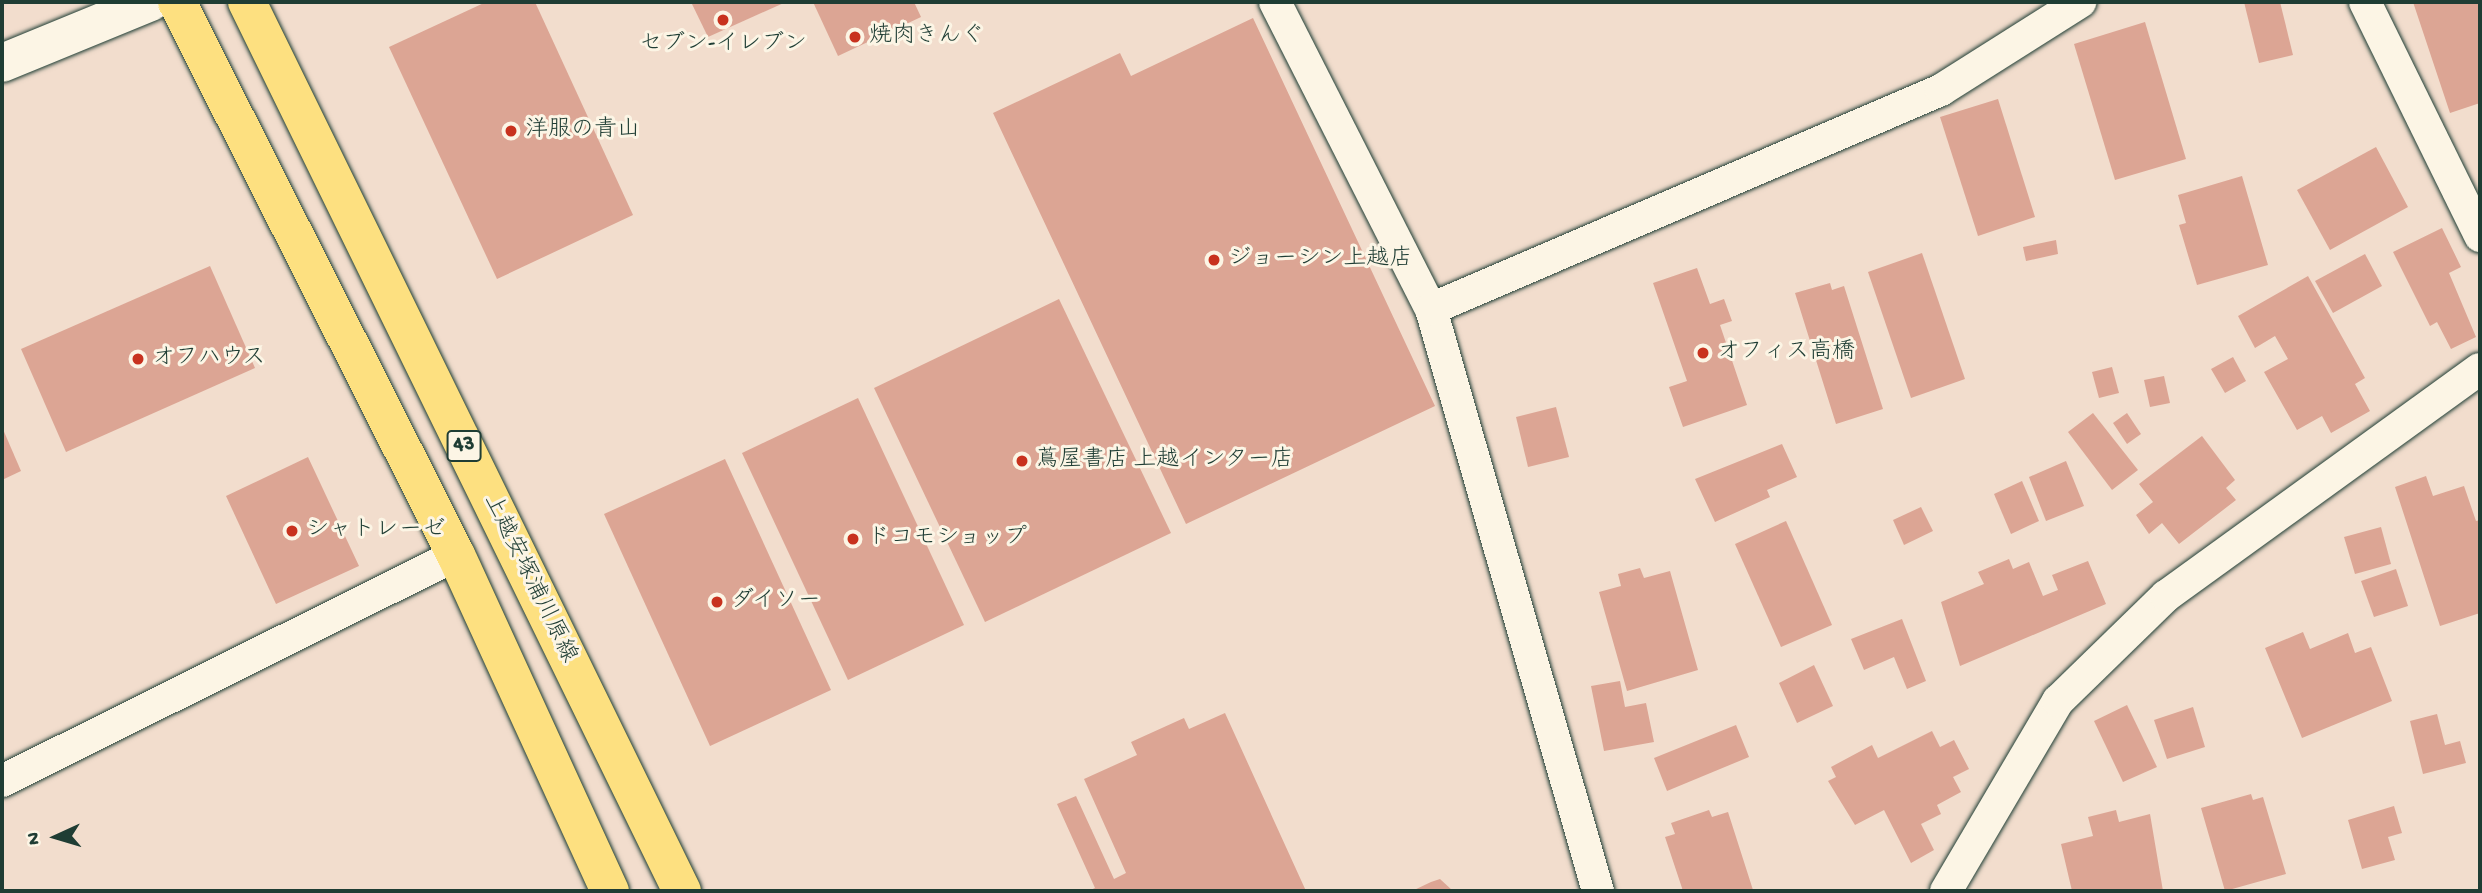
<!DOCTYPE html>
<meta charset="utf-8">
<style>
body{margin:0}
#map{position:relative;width:2482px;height:893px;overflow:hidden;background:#f2ddcd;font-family:"Gochi Hand","Klee One",sans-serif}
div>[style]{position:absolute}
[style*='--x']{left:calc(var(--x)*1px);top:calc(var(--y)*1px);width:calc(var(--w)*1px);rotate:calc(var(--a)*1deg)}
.building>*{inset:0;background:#dca594}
.roads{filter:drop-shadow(0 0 2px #1f3d34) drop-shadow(0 0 2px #1f3d34)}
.minor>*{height:32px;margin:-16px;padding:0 16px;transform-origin:16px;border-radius:16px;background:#fcf5e5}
.secondary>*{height:38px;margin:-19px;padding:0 19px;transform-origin:19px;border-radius:19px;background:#fcf5e5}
.primary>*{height:38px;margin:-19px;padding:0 19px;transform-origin:19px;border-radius:19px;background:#fde080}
.dots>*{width:19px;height:19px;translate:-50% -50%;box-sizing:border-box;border:4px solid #fcf5e5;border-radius:50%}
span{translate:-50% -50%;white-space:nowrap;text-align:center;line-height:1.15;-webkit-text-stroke:6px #fcf5e5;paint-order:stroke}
.shield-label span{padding:2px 5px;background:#fcf5e5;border:2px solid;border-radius:5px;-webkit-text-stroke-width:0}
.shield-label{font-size:21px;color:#1f3d34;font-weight:700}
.poi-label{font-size:23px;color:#1f3d34}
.left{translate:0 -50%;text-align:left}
.street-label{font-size:23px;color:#1f3d34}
.frame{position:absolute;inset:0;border:4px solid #1f3d34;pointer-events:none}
.north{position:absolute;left:21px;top:802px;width:70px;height:70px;-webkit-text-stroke:5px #fcf5e5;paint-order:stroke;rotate:266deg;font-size:19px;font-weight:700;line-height:28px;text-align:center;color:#1f3d34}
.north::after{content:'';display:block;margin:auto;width:24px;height:32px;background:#1f3d34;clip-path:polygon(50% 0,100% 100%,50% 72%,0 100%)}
</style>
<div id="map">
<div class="building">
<div style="clip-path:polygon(486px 2px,535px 2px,633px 215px,497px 279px,389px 47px)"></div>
<div style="clip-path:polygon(691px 2px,786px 2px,708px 37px)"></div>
<div style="clip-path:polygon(813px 2px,914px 2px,921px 17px,838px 56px)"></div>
<div style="clip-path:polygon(2244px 2px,2280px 2px,2293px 55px,2259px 63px)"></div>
<div style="clip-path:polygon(2413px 2px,2480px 2px,2480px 103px,2450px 113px)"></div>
<div style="clip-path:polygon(1253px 18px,1435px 406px,1186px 524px,993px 113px,1120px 53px,1131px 76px)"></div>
<div style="clip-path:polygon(2145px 22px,2186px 159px,2115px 180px,2074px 44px)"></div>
<div style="clip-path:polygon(1998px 99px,2035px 217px,1978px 236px,1940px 117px)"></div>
<div style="clip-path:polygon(2376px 147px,2408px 207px,2330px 250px,2297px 190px)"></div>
<div style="clip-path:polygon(2242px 176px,2268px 265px,2197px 285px,2179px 225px,2186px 223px,2178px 195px)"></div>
<div style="clip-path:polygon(2442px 228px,2461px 267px,2449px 273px,2476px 337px,2451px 349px,2437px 322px,2430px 326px,2393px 252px)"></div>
<div style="clip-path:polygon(2056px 240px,2058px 254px,2026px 261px,2023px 247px)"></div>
<div style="clip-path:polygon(1922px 253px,1965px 379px,1911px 398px,1868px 272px)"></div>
<div style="clip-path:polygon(2365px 254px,2382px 286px,2333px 313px,2315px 281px)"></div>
<div style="clip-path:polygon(210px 266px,255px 368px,66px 452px,21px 349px)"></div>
<div style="clip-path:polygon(1697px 268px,1710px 304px,1724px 299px,1732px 321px,1720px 325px,1747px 405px,1683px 427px,1669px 387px,1687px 381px,1653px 283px)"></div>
<div style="clip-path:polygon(2308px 276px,2365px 378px,2355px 384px,2370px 411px,2331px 433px,2322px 416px,2297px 430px,2264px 372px,2288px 359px,2275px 336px,2255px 348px,2238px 316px)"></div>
<div style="clip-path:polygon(1830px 283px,1832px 290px,1844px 286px,1883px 409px,1836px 424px,1795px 293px)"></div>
<div style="clip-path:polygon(1059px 299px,1171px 533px,985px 622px,874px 388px)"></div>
<div style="clip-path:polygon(2233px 357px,2246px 381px,2225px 393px,2211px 369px)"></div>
<div style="clip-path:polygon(2112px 367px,2119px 393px,2099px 398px,2092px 372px)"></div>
<div style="clip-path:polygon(2164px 376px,2170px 403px,2150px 407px,2144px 380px)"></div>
<div style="clip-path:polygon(858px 398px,964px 625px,848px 680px,742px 453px)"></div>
<div style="clip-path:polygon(1556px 407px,1569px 457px,1528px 467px,1516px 417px)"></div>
<div style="clip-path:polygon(2093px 413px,2138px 470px,2112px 490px,2068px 432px)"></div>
<div style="clip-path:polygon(2127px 413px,2141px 434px,2127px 444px,2113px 423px)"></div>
<div style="clip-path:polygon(2px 427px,21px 471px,2px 480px)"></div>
<div style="clip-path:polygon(2202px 436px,2235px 480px,2226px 488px,2236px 500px,2179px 544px,2162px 523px,2149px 534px,2136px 515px,2153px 502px,2139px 484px)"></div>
<div style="clip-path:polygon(1782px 444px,1797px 477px,1767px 490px,1770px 497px,1715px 522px,1695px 479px)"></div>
<div style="clip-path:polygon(308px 457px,359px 566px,276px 604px,226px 496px)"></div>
<div style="clip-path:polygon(725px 459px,831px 690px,710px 746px,604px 514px)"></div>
<div style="clip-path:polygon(2066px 461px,2084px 506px,2046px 521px,2029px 477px)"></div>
<div style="clip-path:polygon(2426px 476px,2433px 496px,2464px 486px,2476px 521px,2480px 520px,2480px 613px,2440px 626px,2395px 487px)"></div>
<div style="clip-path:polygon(2022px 481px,2039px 521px,2011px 534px,1994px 494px)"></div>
<div style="clip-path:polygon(1921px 507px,1933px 531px,1904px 545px,1893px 520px)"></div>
<div style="clip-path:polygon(1786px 521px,1832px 625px,1781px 647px,1735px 544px)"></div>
<div style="clip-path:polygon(2381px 527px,2391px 564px,2355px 574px,2344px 537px)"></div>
<div style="clip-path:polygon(2009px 559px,2013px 569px,2029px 562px,2043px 596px,2058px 590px,2052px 575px,2088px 561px,2106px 604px,1960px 666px,1941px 602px,1984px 584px,1978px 572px)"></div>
<div style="clip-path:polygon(1640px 568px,1644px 578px,1670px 571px,1698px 670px,1627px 691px,1599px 592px,1621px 586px,1618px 574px)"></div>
<div style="clip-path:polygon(2396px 569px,2408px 606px,2374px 617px,2361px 581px)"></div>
<div style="clip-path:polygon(1902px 619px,1926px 681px,1907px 689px,1894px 657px,1864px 670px,1851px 639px)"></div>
<div style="clip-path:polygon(2303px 632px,2310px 649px,2348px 633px,2355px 653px,2371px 647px,2392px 701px,2302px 738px,2265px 648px)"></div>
<div style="clip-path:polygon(1814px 665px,1833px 706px,1797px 723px,1779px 683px)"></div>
<div style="clip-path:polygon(1620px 681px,1625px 707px,1646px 703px,1654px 742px,1604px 751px,1591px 686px)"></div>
<div style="clip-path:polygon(2127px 705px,2157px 767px,2123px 782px,2094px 721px)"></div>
<div style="clip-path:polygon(2193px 707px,2205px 747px,2167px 759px,2154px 720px)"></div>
<div style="clip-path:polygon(1225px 713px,1306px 891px,1088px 891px,1095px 888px,1057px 804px,1076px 796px,1114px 879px,1126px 873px,1084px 779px,1137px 755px,1131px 742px,1184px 718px,1189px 729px)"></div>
<div style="clip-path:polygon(2437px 714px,2445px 745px,2460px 741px,2466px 763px,2423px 774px,2410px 721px)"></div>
<div style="clip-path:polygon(1736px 725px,1749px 757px,1667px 791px,1654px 758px)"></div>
<div style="clip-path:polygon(1932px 731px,1940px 747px,1954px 740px,1969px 769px,1953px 777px,1961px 792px,1937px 805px,1941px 814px,1921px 824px,1934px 850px,1911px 863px,1884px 810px,1855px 825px,1828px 781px,1836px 777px,1831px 767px,1872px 745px,1878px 758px)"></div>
<div style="clip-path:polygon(2251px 794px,2253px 800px,2263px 797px,2286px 874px,2225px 891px,2201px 808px)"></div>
<div style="clip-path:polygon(2394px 806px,2402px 833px,2388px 837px,2395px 860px,2362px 869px,2348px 820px)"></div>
<div style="clip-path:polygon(1709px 810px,1712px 817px,1728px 812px,1753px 890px,1683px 891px,1665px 837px,1675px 834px,1671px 823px)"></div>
<div style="clip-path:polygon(2116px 810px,2119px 822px,2150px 814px,2163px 891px,2072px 891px,2061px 844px,2093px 836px,2088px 817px)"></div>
<div style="clip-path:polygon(1440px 879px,1453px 891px,1412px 891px,1431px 882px)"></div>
</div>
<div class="roads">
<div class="minor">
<div style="--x:1275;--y:2;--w:344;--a:63.1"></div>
<div style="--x:1431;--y:309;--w:605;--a:73.99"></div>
<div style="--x:2365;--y:2;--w:261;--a:63.8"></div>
<div style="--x:1431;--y:309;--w:555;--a:-23.24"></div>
<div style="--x:1941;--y:90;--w:165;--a:-32.3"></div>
<div style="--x:2;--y:781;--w:507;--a:-26.46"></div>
<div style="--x:1946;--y:891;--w:221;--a:-59.5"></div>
<div style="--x:2058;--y:701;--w:151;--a:-44.2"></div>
<div style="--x:2166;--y:596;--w:387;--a:-35.9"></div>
</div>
<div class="secondary">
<div style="--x:2;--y:63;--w:161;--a:-22.3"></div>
</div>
<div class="primary">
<div style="--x:177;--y:2;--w:619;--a:63.23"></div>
<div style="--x:456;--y:555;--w:370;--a:65.4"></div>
<div style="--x:247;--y:2;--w:990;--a:63.93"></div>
</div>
</div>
<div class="dots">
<div style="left:723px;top:20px;background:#c8321e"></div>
<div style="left:855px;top:37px;background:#c8321e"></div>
<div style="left:511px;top:131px;background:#c8321e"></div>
<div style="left:1214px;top:260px;background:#c8321e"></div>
<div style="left:1703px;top:353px;background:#c8321e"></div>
<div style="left:138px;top:359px;background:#c8321e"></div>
<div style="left:1022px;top:461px;background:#c8321e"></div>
<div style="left:292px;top:531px;background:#c8321e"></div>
<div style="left:853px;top:539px;background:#c8321e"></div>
<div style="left:717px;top:602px;background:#c8321e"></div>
</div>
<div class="shield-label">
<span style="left:464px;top:446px">43</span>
</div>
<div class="poi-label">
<span class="left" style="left:869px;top:37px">焼肉きんぐ</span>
<span style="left:723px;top:45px">セブン-イレブン</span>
<span class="left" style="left:525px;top:131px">洋服の青山</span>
<span class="left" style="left:1228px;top:260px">ジョーシン上越店</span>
<span class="left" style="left:1717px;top:353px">オフィス高橋</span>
<span class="left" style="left:152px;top:359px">オフハウス</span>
<span class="left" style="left:1036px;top:461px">蔦屋書店 上越インター店</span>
<span class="left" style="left:306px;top:531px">シャトレーゼ</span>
<span class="left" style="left:867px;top:539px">ドコモショップ</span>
<span class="left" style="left:731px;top:602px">ダイソー</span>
</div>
<div class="street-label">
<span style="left:529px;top:579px;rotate:64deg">上越安塚浦川原線</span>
</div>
<div class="frame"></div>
<div class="north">N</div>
</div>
